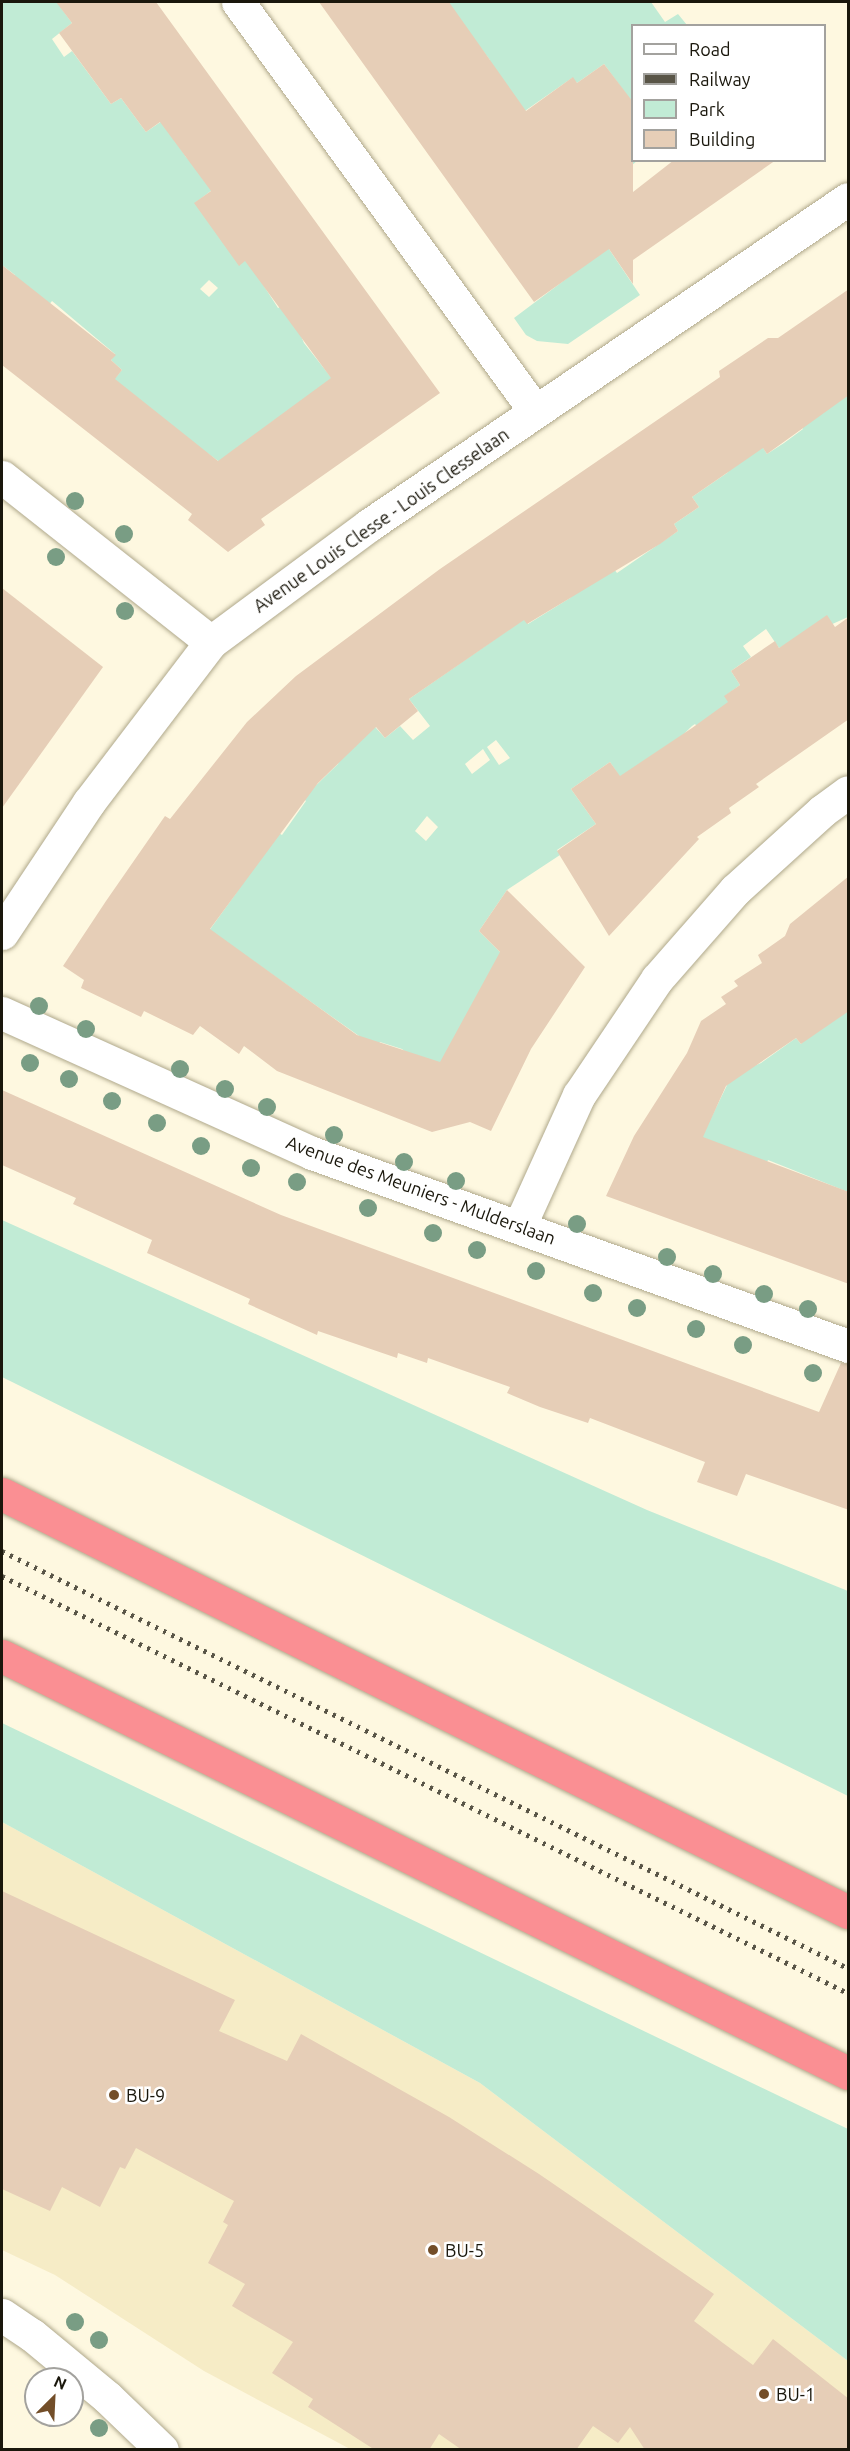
<!DOCTYPE html>
<style>
body{margin:0}
#map{position:relative;width:850px;height:2451px;overflow:hidden;background:#fef8e0;font-family:Ubuntu,sans-serif}
div>[style]{position:absolute}
[style*='--x']{left:calc(var(--x)*1px);top:calc(var(--y)*1px);width:calc(var(--w)*1px);rotate:calc(var(--a)*1deg)}
.built>*{inset:0;background:#f6ecc6}
.green>*{inset:0;background:#c1ebd5}
.building>*{inset:0;background:#e6ceb7}
.roads{filter:drop-shadow(0 0 2px #afa88b) drop-shadow(0 0 2px #afa88b)}
.minor>*{height:33px;margin:-16.5px;padding:0 16.5px;transform-origin:16.5px;border-radius:16.5px;background:#fff}
.tertiary>*{height:33px;margin:-16.5px;padding:0 16.5px;transform-origin:16.5px;border-radius:16.5px;background:#fff}
.trunk>*{height:33px;margin:-16.5px;padding:0 16.5px;transform-origin:16.5px;border-radius:16.5px;background:#fa8f93}
.rail>*{height:4.5px;margin-top:-2.25px;transform-origin:0;background:repeating-linear-gradient(90deg,#595547 0 3px,transparent 0 9px)}
.trees>*{width:18px;height:18px;margin:-9px;border-radius:50%;background:#799d84}
.dots>*{width:16px;height:16px;translate:-50% -50%;box-sizing:border-box;border:3px solid #fff;border-radius:50%}
span{translate:-50% -50%;white-space:nowrap;text-align:center;line-height:1.15;-webkit-text-stroke:5px #fff;paint-order:stroke}
.street-label{font-size:18px;color:#1a170c}
.poi-label{font-size:18px;color:#1a170c}
.left{translate:0 -50%;text-align:left}
.frame{position:absolute;inset:0;border:3px solid #1a170c;pointer-events:none}
.legend{position:absolute;left:631px;top:24px;width:195px;height:138px;box-sizing:border-box;background:#fff;border:2px solid #a3a29e;margin:0;padding:8px 10px;list-style:none;font-size:18px;color:#1a170c}
.legend li{display:flex;align-items:center;gap:12px;height:30px}
.legend b{width:30px;border:2px solid #a3a29e}
.north{position:absolute;left:24px;top:2367px;width:60px;height:60px;box-sizing:border-box;background:#fff;border:2px solid #a3a29e;border-radius:50%;rotate:24deg;font-size:16px;font-weight:700;line-height:24px;text-align:center;color:#1a170c}
.north::after{content:'';display:block;margin:auto;width:21px;height:27px;background:#734e29;clip-path:polygon(50% 0,100% 100%,50% 72%,0 100%)}
</style>
<div id="map">
<div class="built">
<div style="clip-path:polygon(2px 1822px,480px 2083px,848px 2361px,848px 2449px,350px 2449px,204px 2371px,55px 2275px,2px 2250px)"></div>
</div>
<div class="green">
<div style="clip-path:polygon(evenodd,2px 2px,68px 2px,61px 8px,72px 23px,52px 39px,64px 57px,72px 51px,111px 104px,121px 98px,146px 132px,162px 121px,186px 157px,216px 187px,195px 203px,230px 233px,278px 308px,287px 303px,304px 343px,330px 376px,347px 387px,273px 421px,221px 463px,111px 383px,122px 370px,111px 360px,115px 354px,52px 301px,34px 323px,2px 298px,15px 275px,2px 265px,2px 2px,209px 280px,218px 288px,209px 297px,200px 289px,209px 280px)"></div>
<div style="clip-path:polygon(446px 2px,651px 2px,665px 22px,678px 14px,687px 25px,632px 26px,632px 102px,604px 64px,577px 83px,572px 78px,492px 134px,490px 60px)"></div>
<div style="clip-path:polygon(632px 104px,632px 160px,637px 161px,621px 174px,625px 182px,584px 212px,640px 295px,568px 344px,537px 341px,526px 335px,514px 318px,574px 273px,561px 256px,569px 249px,542px 209px,555px 199px,543px 182px,560px 170px,548px 151px,584px 125px,592px 133px)"></div>
<div style="clip-path:polygon(evenodd,848px 367px,848px 617px,779px 648px,766px 629px,743px 646px,751px 657px,731px 671px,740px 685px,725px 696px,732px 707px,699px 729px,695px 724px,692px 726px,628px 789px,610px 762px,571px 789px,596px 824px,557px 850px,560px 855px,507px 890px,479px 931px,519px 971px,457px 1092px,402px 1049px,380px 1042px,376px 1048px,249px 958px,198px 946px,237px 892px,261px 822px,282px 835px,306px 801px,303px 798px,338px 764px,359px 709px,385px 738px,400px 726px,413px 740px,430px 726px,409px 699px,524px 619px,528px 624px,570px 598px,607px 560px,617px 573px,678px 531px,674px 524px,699px 507px,692px 497px,727px 473px,754px 433px,767px 454px,784px 443px,803px 429px,796px 418px,848px 367px,496px 740px,510px 758px,499px 765px,487px 747px,496px 740px,848px 367px,483px 749px,490px 760px,472px 774px,465px 764px,483px 749px,848px 367px,427px 816px,438px 827px,426px 841px,415px 831px,427px 816px)"></div>
<div style="clip-path:polygon(848px 987px,848px 1192px,768px 1160px,762px 1174px,674px 1143px,712px 1116px,732px 1075px,761px 1063px,796px 1038px,801px 1044px)"></div>
<div style="clip-path:polygon(2px 1220px,647px 1510px,848px 1591px,848px 1796px,2px 1377px)"></div>
<div style="clip-path:polygon(2px 1723px,848px 2129px,848px 2361px,480px 2083px,2px 1822px)"></div>
</div>
<div class="building">
<div style="clip-path:polygon(56px 2px,156px 2px,440px 393px,261px 519px,265px 525px,228px 552px,188px 520px,192px 514px,2px 365px,2px 265px,116px 355px,111px 360px,122px 370px,115px 379px,218px 461px,331px 378px,245px 261px,239px 266px,194px 203px,211px 191px,160px 122px,146px 132px,121px 98px,111px 104px,59px 33px,72px 23px)"></div>
<div style="clip-path:polygon(319px 2px,449px 2px,526px 111px,573px 77px,577px 83px,604px 64px,633px 102px,633px 192px,674px 160px,776px 160px,633px 260px,633px 284px,609px 249px,534px 302px)"></div>
<div style="clip-path:polygon(849px 289px,849px 395px,767px 454px,763px 448px,692px 497px,699px 507px,674px 524px,678px 531px,660px 544px,527px 624px,524px 620px,409px 699px,418px 711px,385px 738px,376px 727px,318px 783px,210px 929px,357px 1035px,440px 1062px,500px 952px,479px 931px,507px 890px,585px 967px,531px 1049px,491px 1131px,470px 1122px,432px 1132px,277px 1071px,244px 1046px,239px 1054px,200px 1026px,193px 1035px,144px 1011px,141px 1017px,81px 988px,84px 980px,63px 966px,106px 901px,165px 816px,170px 819px,247px 722px,296px 676px,440px 569px,720px 377px,719px 371px,768px 338px,778px 338px)"></div>
<div style="clip-path:polygon(2px 588px,103px 667px,2px 808px)"></div>
<div style="clip-path:polygon(827px 615px,835px 627px,849px 617px,849px 719px,756px 784px,759px 787px,729px 808px,731px 813px,697px 837px,699px 839px,609px 936px,557px 851px,596px 824px,571px 789px,610px 762px,620px 776px,692px 728px,728px 702px,724px 696px,740px 685px,731px 671px,775px 641px,779px 648px)"></div>
<div style="clip-path:polygon(849px 876px,849px 1011px,801px 1044px,796px 1038px,726px 1086px,703px 1137px,849px 1192px,849px 1284px,606px 1196px,634px 1136px,687px 1053px,701px 1021px,726px 1004px,721px 997px,738px 986px,734px 981px,762px 963px,758px 955px,785px 936px,790px 924px)"></div>
<div style="clip-path:polygon(2px 1090px,281px 1215px,819px 1412px,841px 1363px,849px 1364px,849px 1510px,746px 1474px,737px 1496px,697px 1482px,705px 1462px,590px 1418px,588px 1423px,540px 1407px,507px 1393px,510px 1387px,428px 1358px,427px 1363px,398px 1353px,397px 1358px,318px 1331px,317px 1335px,248px 1304px,250px 1299px,147px 1253px,152px 1240px,73px 1204px,76px 1198px,2px 1165px)"></div>
<div style="clip-path:polygon(2px 1891px,235px 2000px,219px 2031px,287px 2061px,301px 2034px,449px 2117px,539px 2174px,714px 2294px,694px 2321px,723px 2343px,753px 2365px,773px 2339px,849px 2399px,849px 2450px,645px 2450px,630px 2427px,618px 2443px,593px 2426px,576px 2450px,462px 2450px,439px 2434px,429px 2450px,375px 2450px,308px 2407px,313px 2399px,272px 2373px,293px 2342px,232px 2306px,245px 2284px,208px 2263px,228px 2225px,223px 2222px,234px 2201px,136px 2148px,125px 2169px,120px 2167px,100px 2207px,62px 2187px,50px 2211px,2px 2189px)"></div>
</div>
<div class="roads">
<div class="minor">
<div style="--x:238;--y:2;--w:505;--a:54.01"></div>
<div style="--x:2;--y:477;--w:266;--a:38.3"></div>
<div style="--x:2;--y:933;--w:157;--a:-56.4"></div>
<div style="--x:89;--y:802;--w:201;--a:-52.7"></div>
<div style="--x:211;--y:642;--w:197;--a:-36.5"></div>
<div style="--x:369;--y:525;--w:579;--a:-34.24"></div>
<div style="--x:2;--y:1013;--w:340;--a:24.3"></div>
<div style="--x:312;--y:1153;--w:570;--a:19.8"></div>
<div style="--x:519;--y:1227;--w:145;--a:-65.6"></div>
<div style="--x:579;--y:1095;--w:140;--a:-56.1"></div>
<div style="--x:657;--y:979;--w:118;--a:-48.8"></div>
<div style="--x:735;--y:890;--w:118;--a:-42.2"></div>
<div style="--x:822;--y:811;--w:32;--a:-36"></div>
</div>
<div class="tertiary">
<div style="--x:2;--y:2315;--w:36;--a:34"></div>
<div style="--x:32;--y:2335;--w:97;--a:39.6"></div>
<div style="--x:107;--y:2397;--w:76;--a:43.9"></div>
</div>
<div class="trunk">
<div style="--x:2;--y:1494;--w:944;--a:26.29"></div>
<div style="--x:2;--y:1656;--w:943;--a:26.24"></div>
</div>
</div>
<div class="rail">
<div style="--x:2;--y:1551;--w:943;--a:26.24"></div>
<div style="--x:2;--y:1576;--w:943;--a:26.24"></div>
</div>
<div class="trees">
<div style="left:75px;top:501px"></div>
<div style="left:124px;top:534px"></div>
<div style="left:56px;top:557px"></div>
<div style="left:125px;top:611px"></div>
<div style="left:39px;top:1006px"></div>
<div style="left:86px;top:1029px"></div>
<div style="left:30px;top:1063px"></div>
<div style="left:180px;top:1069px"></div>
<div style="left:69px;top:1079px"></div>
<div style="left:225px;top:1089px"></div>
<div style="left:112px;top:1101px"></div>
<div style="left:267px;top:1107px"></div>
<div style="left:157px;top:1123px"></div>
<div style="left:334px;top:1135px"></div>
<div style="left:201px;top:1146px"></div>
<div style="left:404px;top:1162px"></div>
<div style="left:251px;top:1168px"></div>
<div style="left:456px;top:1181px"></div>
<div style="left:297px;top:1182px"></div>
<div style="left:368px;top:1208px"></div>
<div style="left:577px;top:1224px"></div>
<div style="left:433px;top:1233px"></div>
<div style="left:477px;top:1250px"></div>
<div style="left:667px;top:1257px"></div>
<div style="left:536px;top:1271px"></div>
<div style="left:713px;top:1274px"></div>
<div style="left:593px;top:1293px"></div>
<div style="left:764px;top:1294px"></div>
<div style="left:637px;top:1308px"></div>
<div style="left:808px;top:1309px"></div>
<div style="left:696px;top:1329px"></div>
<div style="left:743px;top:1345px"></div>
<div style="left:813px;top:1373px"></div>
<div style="left:75px;top:2322px"></div>
<div style="left:99px;top:2340px"></div>
<div style="left:99px;top:2428px"></div>
</div>
<div class="dots">
<div style="left:114px;top:2095px;background:#734e29"></div>
<div style="left:433px;top:2250px;background:#734e29"></div>
<div style="left:764px;top:2394px;background:#734e29"></div>
</div>
<div class="street-label">
<span style="left:381px;top:520px;rotate:-35deg">Avenue Louis Clesse - Louis Clesselaan</span>
<span style="left:421px;top:1190px;rotate:20deg">Avenue des Meuniers - Mulderslaan</span>
</div>
<div class="poi-label">
<span class="left" style="left:126px;top:2095px">BU-9</span>
<span class="left" style="left:445px;top:2250px">BU-5</span>
<span class="left" style="left:776px;top:2394px">BU-1</span>
</div>
<div class="frame"></div>
<ul class="legend">
<li><b style="height:8px;background:#fff"></b>Road</li>
<li><b style="height:8px;background:#595547"></b>Railway</li>
<li><b style="height:16px;background:#c1ebd5"></b>Park</li>
<li><b style="height:16px;background:#e6ceb7"></b>Building</li>
</ul>
<div class="north">N</div>
</div>
